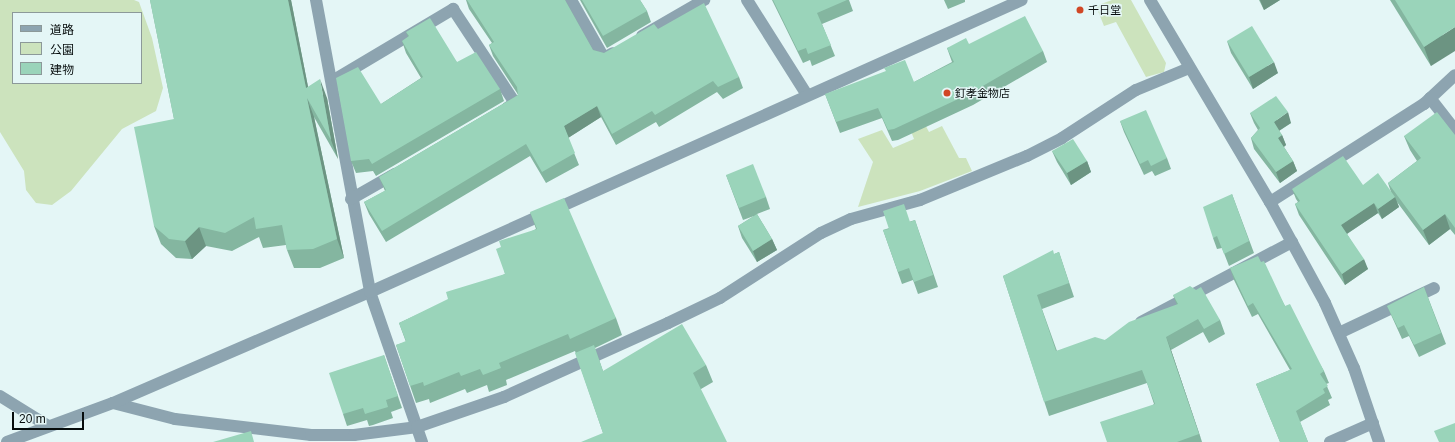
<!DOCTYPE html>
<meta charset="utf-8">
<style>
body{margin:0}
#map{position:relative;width:1455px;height:442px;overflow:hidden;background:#e4f6f6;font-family:Helvetica,"Noto Sans JP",sans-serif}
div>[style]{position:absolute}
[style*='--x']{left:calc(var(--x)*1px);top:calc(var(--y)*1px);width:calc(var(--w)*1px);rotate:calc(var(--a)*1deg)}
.green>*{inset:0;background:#cce3bd}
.minor>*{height:12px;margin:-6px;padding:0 6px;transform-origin:6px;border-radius:6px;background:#8da4b0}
.wall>*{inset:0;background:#84b6a0}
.shaded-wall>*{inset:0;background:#6c9482}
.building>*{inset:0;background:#9ad4ba}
.dots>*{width:11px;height:11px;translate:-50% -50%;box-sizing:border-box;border:2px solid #e4f6f6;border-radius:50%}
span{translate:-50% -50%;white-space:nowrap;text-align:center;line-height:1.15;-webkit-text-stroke:3px #e4f6f6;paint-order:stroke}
.poi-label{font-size:11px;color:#070d0d}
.left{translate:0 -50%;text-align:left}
.legend{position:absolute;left:12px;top:12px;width:130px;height:72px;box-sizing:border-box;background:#e4f6f6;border:1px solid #8c9999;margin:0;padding:5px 7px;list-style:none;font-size:12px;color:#070d0d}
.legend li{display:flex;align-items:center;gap:8px;height:20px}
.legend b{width:20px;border:1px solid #8c9999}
.scale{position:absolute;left:12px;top:412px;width:72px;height:18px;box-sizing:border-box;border:2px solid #070d0d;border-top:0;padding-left:5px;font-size:12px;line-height:14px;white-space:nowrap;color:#070d0d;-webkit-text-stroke:3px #e4f6f6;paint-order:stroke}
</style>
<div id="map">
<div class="green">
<div style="clip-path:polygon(evenodd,0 0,134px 0,139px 2px,152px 38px,163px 88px,156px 111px,122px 129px,71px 191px,52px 205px,36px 203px,26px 190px,24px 171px,0 132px,0 0,13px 13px,141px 13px,141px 83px,13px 83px,13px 13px)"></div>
<div style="clip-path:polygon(1112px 0,1131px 0,1166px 63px,1164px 72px,1146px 77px,1116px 22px,1104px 26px,1096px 6px)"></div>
<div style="clip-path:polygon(920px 115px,929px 132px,942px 126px,959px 158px,966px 158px,972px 171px,920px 191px,858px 207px,873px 162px,858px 139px,882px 130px,893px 148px,914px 139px,907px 121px)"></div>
</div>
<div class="minor">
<div style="--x:316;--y:0;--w:297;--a:79.5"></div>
<div style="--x:370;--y:292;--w:159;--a:70.9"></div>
<div style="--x:571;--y:0;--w:67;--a:60.4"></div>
<div style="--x:604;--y:58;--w:10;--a:-29"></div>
<div style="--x:747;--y:0;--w:112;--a:57.7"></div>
<div style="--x:1150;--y:0;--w:235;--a:59.3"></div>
<div style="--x:1270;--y:202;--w:115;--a:61.4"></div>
<div style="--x:1325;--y:303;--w:71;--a:66"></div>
<div style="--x:1354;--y:368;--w:78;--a:71.3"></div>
<div style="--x:642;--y:36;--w:72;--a:-30.1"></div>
<div style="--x:334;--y:80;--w:139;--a:-30.8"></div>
<div style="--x:453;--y:9;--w:113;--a:56.6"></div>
<div style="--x:515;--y:103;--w:9;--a:148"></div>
<div style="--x:1430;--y:98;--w:41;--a:52"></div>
<div style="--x:351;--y:199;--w:51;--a:-29.6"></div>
<div style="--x:1270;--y:202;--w:183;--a:-32.5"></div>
<div style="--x:1424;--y:104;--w:42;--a:-43.1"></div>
<div style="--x:1141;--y:322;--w:171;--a:-27.9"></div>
<div style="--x:1339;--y:333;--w:105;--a:-25.3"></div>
<div style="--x:0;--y:396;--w:57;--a:32"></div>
<div style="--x:113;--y:403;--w:64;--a:14.5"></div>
<div style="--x:175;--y:419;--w:137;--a:6.7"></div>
<div style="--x:311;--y:435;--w:43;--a:0"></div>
<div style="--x:354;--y:435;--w:64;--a:-7.2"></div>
<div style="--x:417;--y:427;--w:92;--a:-19"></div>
<div style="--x:504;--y:397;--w:180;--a:-24.3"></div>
<div style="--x:668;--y:323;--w:58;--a:-25.7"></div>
<div style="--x:720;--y:298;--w:120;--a:-32.8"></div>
<div style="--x:821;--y:233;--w:33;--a:-25"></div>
<div style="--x:851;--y:219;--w:72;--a:-15.4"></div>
<div style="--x:920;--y:200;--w:116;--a:-22.4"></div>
<div style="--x:1027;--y:156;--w:39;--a:-27"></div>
<div style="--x:1062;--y:138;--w:88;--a:-33"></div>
<div style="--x:1136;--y:90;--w:57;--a:-22.5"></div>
<div style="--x:7;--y:442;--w:113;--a:-20.2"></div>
<div style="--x:113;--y:403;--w:280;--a:-23.4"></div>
<div style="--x:370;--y:292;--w:714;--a:-24.13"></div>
<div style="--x:1330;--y:442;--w:47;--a:-23.8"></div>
</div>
<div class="wall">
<div style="clip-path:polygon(150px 0,291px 0,308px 87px,327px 98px,338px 159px,314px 117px,344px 258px,320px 268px,294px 268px,287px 250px,286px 245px,263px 248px,259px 237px,232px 251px,206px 246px,192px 259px,176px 258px,161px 244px,154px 226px,174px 119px)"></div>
<div style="clip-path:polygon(466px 0,565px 0,593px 50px,604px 53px,658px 29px,739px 77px,743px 88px,723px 99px,717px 92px,659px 127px,656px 122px,616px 145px,601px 117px,568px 138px,579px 165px,546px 183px,530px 156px,386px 242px,369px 214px,364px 202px,385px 191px,379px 177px,518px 95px,517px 93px,493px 56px,489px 45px,492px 43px,469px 9px)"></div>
<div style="clip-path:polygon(580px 0,640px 0,647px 11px,651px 22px,607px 48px)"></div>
<div style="clip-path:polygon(772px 0,849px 0,853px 11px,822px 24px,835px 56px,812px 66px,810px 60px,803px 63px)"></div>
<div style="clip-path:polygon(944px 0,965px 0,965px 2px,948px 9px)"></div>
<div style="clip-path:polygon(1259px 0,1280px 0,1264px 10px)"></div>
<div style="clip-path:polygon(1390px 0,1455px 0,1431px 66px)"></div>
<div style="clip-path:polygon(406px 32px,457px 62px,500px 89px,504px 101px,376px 176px,373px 171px,356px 173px,351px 161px,381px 104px,421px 78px,406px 53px,402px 41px,408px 37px)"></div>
<div style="clip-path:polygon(1227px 41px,1278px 73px,1253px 89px,1231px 53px)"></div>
<div style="clip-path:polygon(969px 44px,1043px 51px,1047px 62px,973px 105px,898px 140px,892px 141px,882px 118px,840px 133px,825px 94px,914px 82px,952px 62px,947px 48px)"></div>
<div style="clip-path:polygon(1250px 113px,1291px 123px,1279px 131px,1282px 135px,1286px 145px,1284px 147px,1293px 161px,1297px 171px,1280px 183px,1254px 149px,1251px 138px,1258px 130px,1254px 123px)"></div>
<div style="clip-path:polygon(1120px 121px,1167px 158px,1171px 169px,1155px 176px,1152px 171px,1144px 175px,1124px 132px)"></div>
<div style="clip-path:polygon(1455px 135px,1455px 235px,1450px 229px,1429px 245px,1397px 202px,1399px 207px,1382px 219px,1378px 213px,1347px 234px,1368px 269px,1345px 285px,1299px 215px,1295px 204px,1298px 202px,1296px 199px,1292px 189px,1363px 185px,1391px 192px,1388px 183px,1417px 161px,1410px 150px,1404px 136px)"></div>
<div style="clip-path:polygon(1052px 151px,1087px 161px,1091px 172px,1071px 185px,1057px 162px)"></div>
<div style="clip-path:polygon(726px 175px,766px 197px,770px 209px,757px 214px,772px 239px,777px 250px,757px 262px,742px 238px,738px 226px,754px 216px,743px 220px)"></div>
<div style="clip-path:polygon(1232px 194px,1254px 253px,1229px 266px,1222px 248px,1217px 249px,1213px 238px)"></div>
<div style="clip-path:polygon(530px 212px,616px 318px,622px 335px,595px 348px,603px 371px,706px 365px,713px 382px,701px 389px,603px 433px,575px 351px,506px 380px,507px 385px,489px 392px,487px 385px,467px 393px,465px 389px,430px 403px,429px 399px,416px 403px,396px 345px,406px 342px,399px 323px,505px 274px,501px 247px,536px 229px)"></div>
<div style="clip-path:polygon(915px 220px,938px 287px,918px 294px,913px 280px,902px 284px,883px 230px)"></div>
<div style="clip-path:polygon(1059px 252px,1074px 297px,1042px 309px,1057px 351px,1105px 340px,1177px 305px,1173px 295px,1220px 320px,1225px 334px,1209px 343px,1203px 332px,1171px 350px,1202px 442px,1107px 442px,1154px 404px,1147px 383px,1049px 416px,1003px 276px)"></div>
<div style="clip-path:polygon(1261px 262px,1285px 306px,1324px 371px,1329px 383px,1326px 384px,1332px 398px,1328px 400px,1330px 405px,1300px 422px,1308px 442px,1280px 442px,1256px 384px,1290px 370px,1258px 314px,1252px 317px,1234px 280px,1230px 268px)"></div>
<div style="clip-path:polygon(1424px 287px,1446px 344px,1419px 357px,1409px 336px,1402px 339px,1387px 306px)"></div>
<div style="clip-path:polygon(384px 355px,402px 408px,391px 412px,393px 418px,373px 425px,369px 426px,367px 420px,347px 426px,343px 414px)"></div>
</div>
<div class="shaded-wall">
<div style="clip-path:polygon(288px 0,291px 0,312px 107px,306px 88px)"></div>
<div style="clip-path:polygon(1260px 0,1280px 0,1264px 10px)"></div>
<div style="clip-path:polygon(1455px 27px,1455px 51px,1431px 66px,1424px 47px)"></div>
<div style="clip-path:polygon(1274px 62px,1278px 73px,1253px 89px,1249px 77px)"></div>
<div style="clip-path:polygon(320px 79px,327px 98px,338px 159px,331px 140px)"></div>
<div style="clip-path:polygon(307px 98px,314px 117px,344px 258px,337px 239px)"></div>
<div style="clip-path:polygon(597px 106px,601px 117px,568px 138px,564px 126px)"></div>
<div style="clip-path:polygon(1288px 112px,1291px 123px,1277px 132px,1274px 122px)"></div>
<div style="clip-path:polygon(1282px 135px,1286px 145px,1282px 148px,1278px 138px)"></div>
<div style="clip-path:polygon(1087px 161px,1091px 172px,1071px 185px,1067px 173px)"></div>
<div style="clip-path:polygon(1293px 161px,1297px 171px,1280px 183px,1276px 172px)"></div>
<div style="clip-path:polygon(1395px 197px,1399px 207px,1382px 219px,1378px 209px)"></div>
<div style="clip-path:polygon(1374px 203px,1378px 213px,1345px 235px,1341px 225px)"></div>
<div style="clip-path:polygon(1445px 214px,1450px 229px,1429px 245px,1423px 230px)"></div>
<div style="clip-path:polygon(199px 227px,206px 246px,192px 259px,185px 241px)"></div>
<div style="clip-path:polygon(772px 239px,777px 250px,757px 262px,753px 251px)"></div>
<div style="clip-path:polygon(1364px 259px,1368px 269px,1345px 285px,1342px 274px)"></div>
<div style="clip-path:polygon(1166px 337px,1171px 350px,1202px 442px,1199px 434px)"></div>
</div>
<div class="building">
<div style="clip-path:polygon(150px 0,288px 0,306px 88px,320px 79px,331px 140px,307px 98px,337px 239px,313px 249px,287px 250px,282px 225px,256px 229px,254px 217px,225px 233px,199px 227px,185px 241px,169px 239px,154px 226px,134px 127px,174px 119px)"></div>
<div style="clip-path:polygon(467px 0,565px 0,593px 50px,604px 53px,654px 24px,658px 29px,704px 3px,739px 77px,718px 87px,713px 81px,655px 115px,652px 111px,612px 134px,597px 106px,564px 126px,575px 153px,542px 172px,526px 144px,382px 231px,364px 202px,386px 190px,379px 177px,518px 95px,517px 87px,489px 45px,494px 42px)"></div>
<div style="clip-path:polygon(582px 0,640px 0,647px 11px,603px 36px)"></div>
<div style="clip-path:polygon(773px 0,847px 0,817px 13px,831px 45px,808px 54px,806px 48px,798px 51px)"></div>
<div style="clip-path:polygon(1395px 0,1455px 0,1455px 27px,1424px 47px)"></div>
<div style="clip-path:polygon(1025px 16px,1043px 51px,969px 94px,894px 129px,888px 130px,878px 108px,836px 122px,825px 94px,886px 71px,884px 68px,905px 60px,914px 82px,954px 62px,947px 48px,966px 38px,969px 44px)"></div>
<div style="clip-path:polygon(430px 18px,457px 62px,476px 52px,500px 89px,372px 164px,369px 159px,351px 161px,336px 78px,358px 67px,381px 104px,423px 77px,402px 41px,409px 36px,406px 32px)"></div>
<div style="clip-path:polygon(1252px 26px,1274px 62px,1249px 77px,1227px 41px)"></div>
<div style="clip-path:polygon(1276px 96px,1288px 112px,1274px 122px,1282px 135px,1278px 138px,1293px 161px,1276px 172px,1251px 138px,1260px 128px,1250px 113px)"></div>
<div style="clip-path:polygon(1146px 110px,1167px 158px,1151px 166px,1148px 160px,1140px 164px,1120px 121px)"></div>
<div style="clip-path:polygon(1437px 112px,1455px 135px,1455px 228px,1445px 214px,1423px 230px,1388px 183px,1421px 158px,1404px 136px)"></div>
<div style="clip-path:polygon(1073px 139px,1087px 161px,1067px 173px,1052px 151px)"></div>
<div style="clip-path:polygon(1343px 156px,1363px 185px,1378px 173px,1395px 197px,1378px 209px,1374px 203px,1341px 225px,1364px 259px,1342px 274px,1295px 204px,1300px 201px,1292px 189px)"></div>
<div style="clip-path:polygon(753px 164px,766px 197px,739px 208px,726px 175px)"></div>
<div style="clip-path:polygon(1232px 194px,1249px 241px,1224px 254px,1217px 236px,1213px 238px,1203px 207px)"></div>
<div style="clip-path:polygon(564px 198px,616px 318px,570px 339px,568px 334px,499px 363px,501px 368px,483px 375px,480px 369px,461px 376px,459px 372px,424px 386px,423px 382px,410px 386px,396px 345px,406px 341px,399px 323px,448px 299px,446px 292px,505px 274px,496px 249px,501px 247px,499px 241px,537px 229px,530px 212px)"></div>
<div style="clip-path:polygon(904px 204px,910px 222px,915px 220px,933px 275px,914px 282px,909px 268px,898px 272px,883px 230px,889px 229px,883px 211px)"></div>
<div style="clip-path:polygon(757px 214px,772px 239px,753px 251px,738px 226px)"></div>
<div style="clip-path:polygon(1053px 250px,1054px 254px,1059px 252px,1069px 283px,1037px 295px,1056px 351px,1095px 337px,1105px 340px,1129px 322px,1178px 304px,1173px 295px,1190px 286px,1196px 290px,1201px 287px,1220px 320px,1204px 329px,1198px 319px,1166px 337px,1199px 434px,1177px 442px,1107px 442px,1100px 422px,1155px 404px,1142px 370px,1044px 402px,1003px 276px)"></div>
<div style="clip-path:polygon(1258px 256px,1261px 262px,1264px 261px,1285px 306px,1290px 304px,1324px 371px,1320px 374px,1328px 386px,1323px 389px,1325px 393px,1296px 411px,1308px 442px,1280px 442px,1256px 384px,1292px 369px,1253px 303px,1248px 306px,1230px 268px)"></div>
<div style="clip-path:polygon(1424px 287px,1441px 333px,1414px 345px,1404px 325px,1398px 328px,1387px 306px)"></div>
<div style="clip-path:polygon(682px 324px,706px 365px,693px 373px,727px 442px,581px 442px,603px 433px,575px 353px,594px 345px,603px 371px)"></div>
<div style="clip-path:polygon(384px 355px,398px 396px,386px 400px,388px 407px,368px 413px,365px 414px,363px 408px,343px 414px,329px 373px)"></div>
<div style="clip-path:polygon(1455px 423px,1455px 442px,1439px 442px,1434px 431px)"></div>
<div style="clip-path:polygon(251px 431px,254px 442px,213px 442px)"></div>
</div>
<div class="dots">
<div style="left:1080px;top:10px;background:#d14725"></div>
<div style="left:947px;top:93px;background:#d14725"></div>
</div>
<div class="poi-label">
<span class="left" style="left:1088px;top:10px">千日堂</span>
<span class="left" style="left:955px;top:93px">釘孝金物店</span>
</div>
<ul class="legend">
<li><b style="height:5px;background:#8da4b0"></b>道路</li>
<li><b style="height:11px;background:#cce3bd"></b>公園</li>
<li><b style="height:11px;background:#9ad4ba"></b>建物</li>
</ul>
<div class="scale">20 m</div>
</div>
